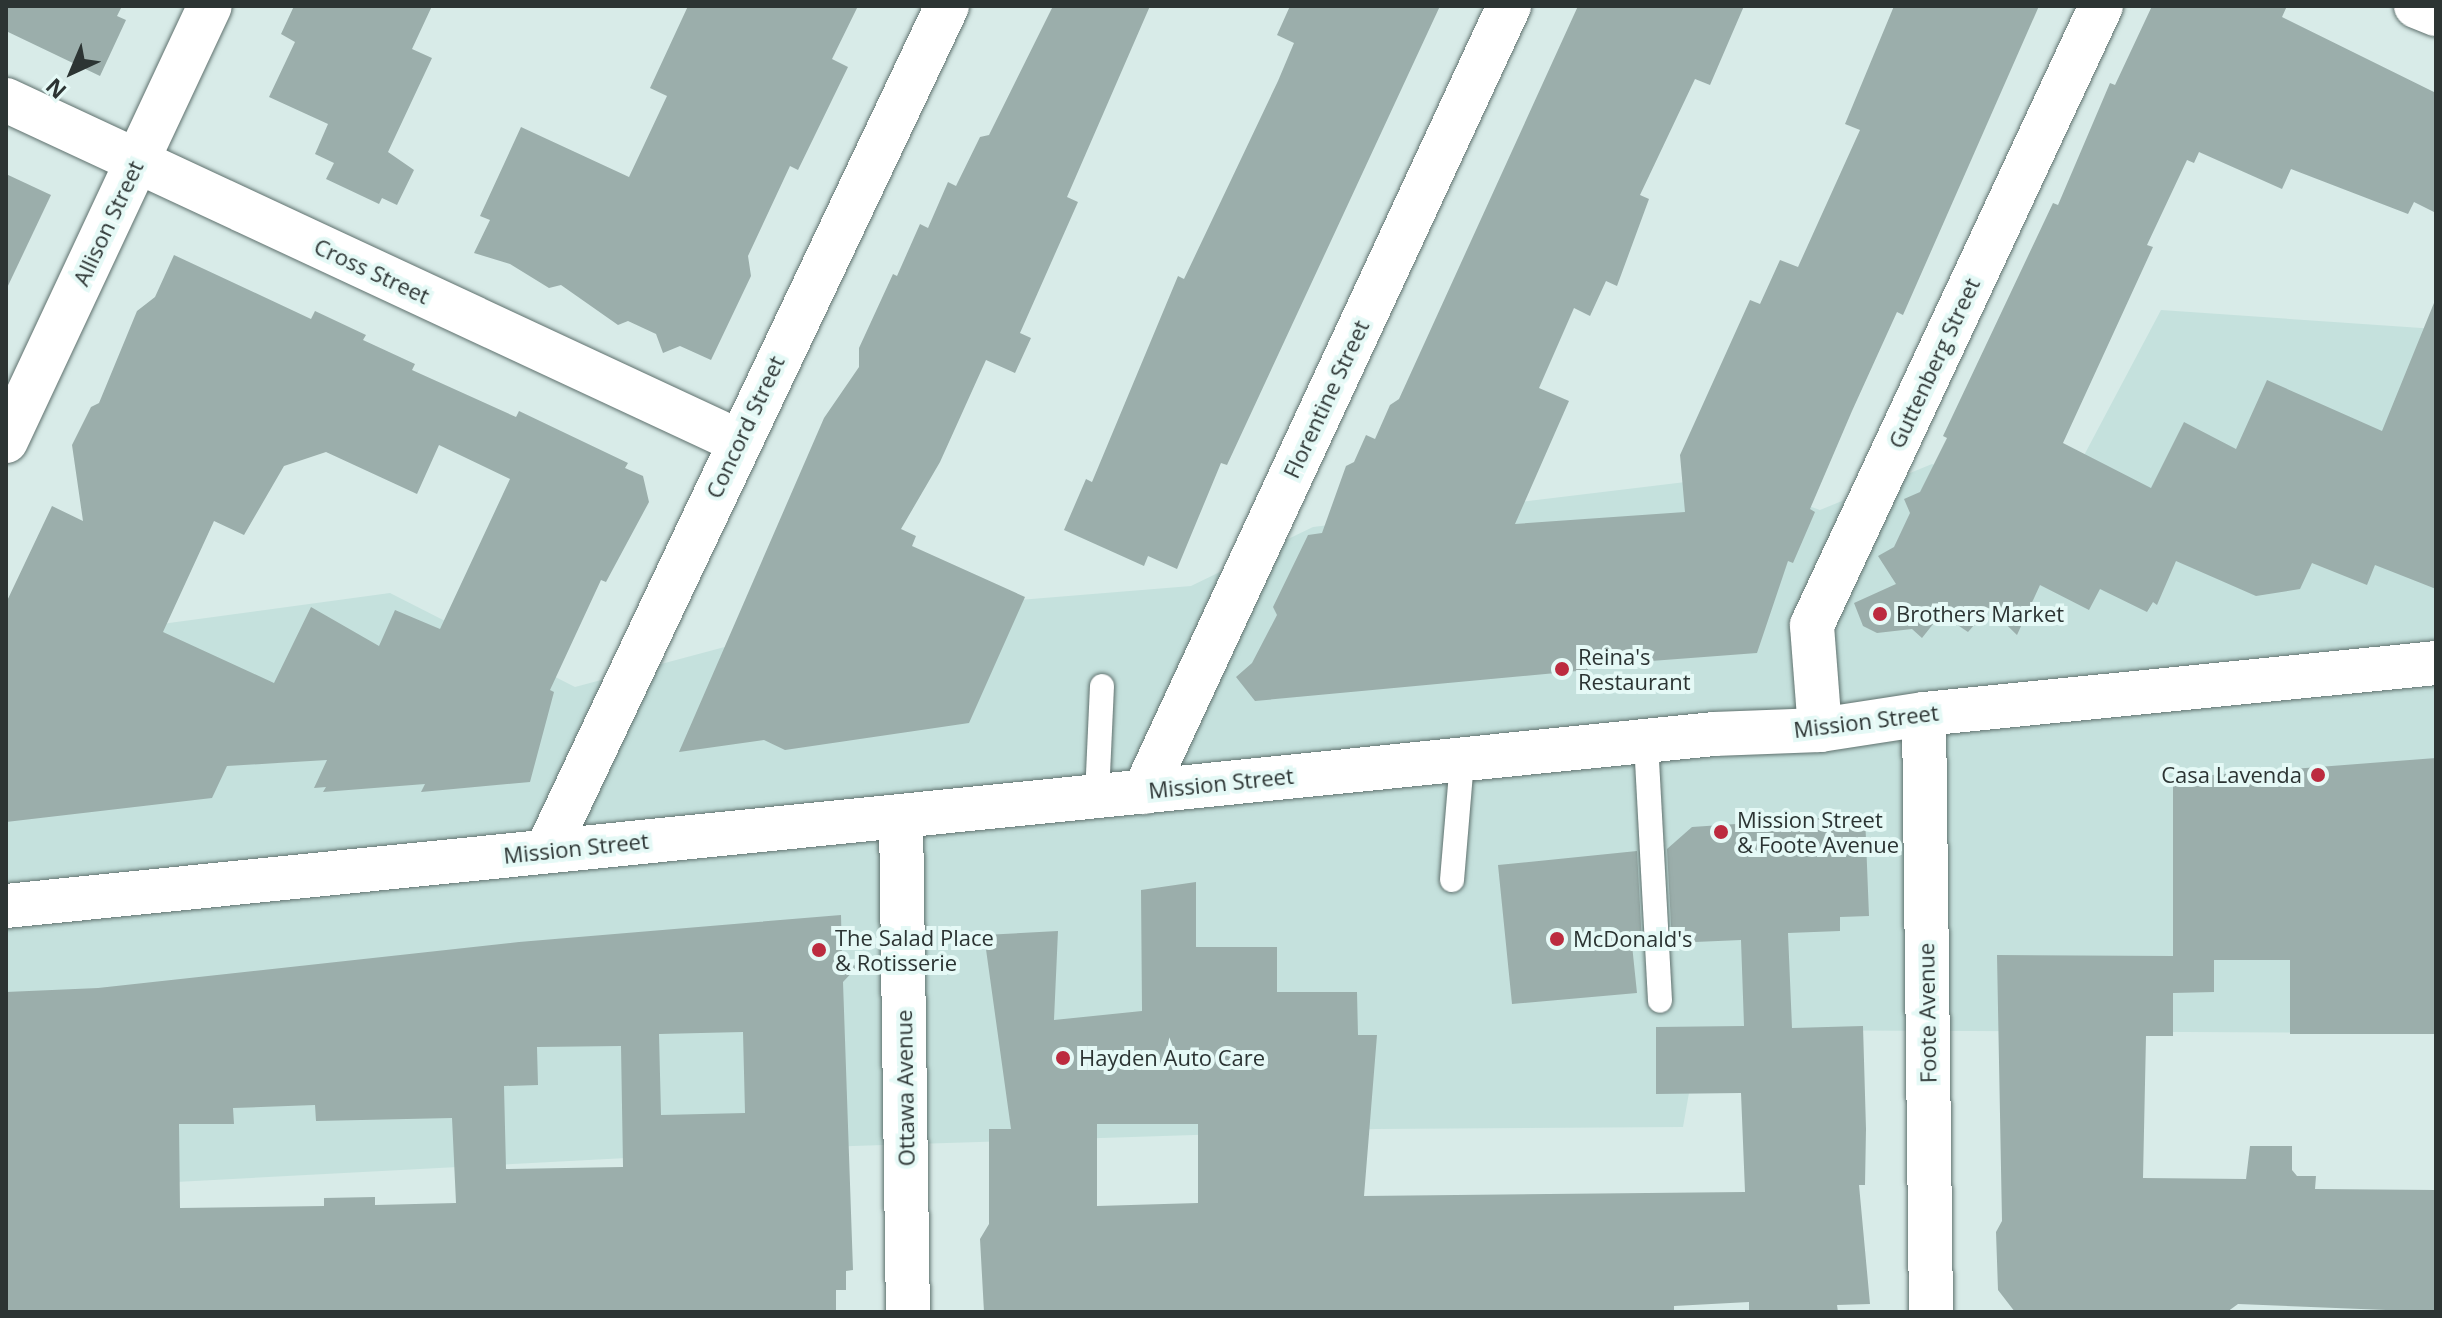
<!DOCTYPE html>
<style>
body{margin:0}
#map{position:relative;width:2442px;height:1318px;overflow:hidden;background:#d8ebe8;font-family:"Open Sans",sans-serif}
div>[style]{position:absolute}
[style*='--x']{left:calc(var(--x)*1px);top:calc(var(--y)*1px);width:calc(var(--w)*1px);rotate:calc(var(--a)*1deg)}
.built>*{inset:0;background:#c5e1dd}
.building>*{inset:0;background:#9baeab}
.roads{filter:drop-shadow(0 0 2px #5f716e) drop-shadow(0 0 2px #5f716e)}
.lane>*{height:24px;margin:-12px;padding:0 12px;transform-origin:12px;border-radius:12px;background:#fff}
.street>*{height:44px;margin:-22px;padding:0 22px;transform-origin:22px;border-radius:22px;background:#fff}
.secondary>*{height:44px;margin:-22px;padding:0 22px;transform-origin:22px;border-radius:22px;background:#fff}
.dots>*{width:22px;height:22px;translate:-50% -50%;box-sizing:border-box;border:4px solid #e5f9f6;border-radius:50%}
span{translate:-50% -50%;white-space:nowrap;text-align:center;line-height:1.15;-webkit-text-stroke:8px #e5f9f6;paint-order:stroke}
.street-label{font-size:22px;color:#2c3433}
.poi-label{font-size:22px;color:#2c3433}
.left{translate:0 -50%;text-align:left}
.right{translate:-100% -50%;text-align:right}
.frame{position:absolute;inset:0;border:8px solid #2c3433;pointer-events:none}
.north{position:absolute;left:32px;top:32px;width:80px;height:80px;-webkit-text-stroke:6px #e5f9f6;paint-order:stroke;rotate:224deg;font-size:22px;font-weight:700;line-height:32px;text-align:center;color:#2c3433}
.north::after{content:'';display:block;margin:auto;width:28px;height:36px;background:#2c3433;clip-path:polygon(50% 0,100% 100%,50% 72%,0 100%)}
</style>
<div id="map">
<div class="built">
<div style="clip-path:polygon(2161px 310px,2436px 329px,2436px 1033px,1700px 1030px,1683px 1127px,1376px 1129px,853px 1146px,6px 1191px,6px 645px,390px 593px,575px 687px,848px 614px,1191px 586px,1313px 527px,1727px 477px,1820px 510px,1932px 464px,2054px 512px)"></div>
</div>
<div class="building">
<div style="clip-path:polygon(6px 6px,122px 6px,117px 16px,126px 20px,100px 76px,6px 31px)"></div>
<div style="clip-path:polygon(294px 6px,432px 6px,412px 49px,432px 58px,388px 152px,414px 170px,397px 205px,382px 198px,379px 204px,326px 179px,334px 163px,315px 154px,328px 124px,269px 97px,295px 42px,281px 34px)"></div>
<div style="clip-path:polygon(688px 6px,858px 6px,832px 59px,848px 67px,798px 170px,790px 166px,748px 256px,751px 276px,711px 360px,680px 346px,663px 353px,656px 334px,628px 321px,618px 325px,561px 285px,549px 288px,510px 264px,474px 253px,490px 220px,480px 216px,521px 127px,629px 177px,667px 96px,650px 88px)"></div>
<div style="clip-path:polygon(1053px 6px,1150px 6px,1067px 197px,1078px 202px,1020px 333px,1031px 338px,1015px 373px,986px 360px,940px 462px,901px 529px,916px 536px,912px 546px,1025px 597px,969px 723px,785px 750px,764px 740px,679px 752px,824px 418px,859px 367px,859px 348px,893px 274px,897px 276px,920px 224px,928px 228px,948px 182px,956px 186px,980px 137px,989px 135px)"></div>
<div style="clip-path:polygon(1290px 6px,1440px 6px,1227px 465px,1221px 463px,1177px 569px,1148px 556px,1144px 566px,1064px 530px,1086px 479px,1092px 482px,1178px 276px,1184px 279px,1278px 81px,1294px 43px,1277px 35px)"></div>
<div style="clip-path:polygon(1578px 6px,1744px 6px,1710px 85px,1695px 79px,1640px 195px,1649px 199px,1617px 286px,1606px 281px,1590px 316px,1574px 308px,1539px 388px,1569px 401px,1515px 524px,1685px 512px,1680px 455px,1750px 300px,1760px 304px,1780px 260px,1798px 267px,1860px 130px,1845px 124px,1894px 6px,2039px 6px,1903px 315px,1897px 312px,1852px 411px,1810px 509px,1815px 512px,1793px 563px,1788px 561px,1757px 653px,1651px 661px,1646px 655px,1587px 663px,1588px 670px,1255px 701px,1236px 677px,1252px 663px,1277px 615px,1273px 607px,1308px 535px,1322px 533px,1346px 466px,1354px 462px,1366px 435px,1375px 439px,1390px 405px,1399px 399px)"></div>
<div style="clip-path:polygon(2152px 6px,2287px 6px,2282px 17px,2436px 93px,2436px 213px,2414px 202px,2408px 214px,2291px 169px,2282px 189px,2199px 152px,2194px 163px,2187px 160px,2147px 245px,2153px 247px,2063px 443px,2151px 488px,2184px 422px,2236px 449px,2267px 380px,2382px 431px,2436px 298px,2436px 589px,2375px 565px,2367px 585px,2312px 563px,2300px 589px,2256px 596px,2176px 561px,2157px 605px,2153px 602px,2147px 612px,2100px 589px,2089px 610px,2040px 585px,2017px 635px,1989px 608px,1968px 632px,1941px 614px,1922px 638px,1912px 629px,1877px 633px,1863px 626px,1854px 603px,1896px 584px,1878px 556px,1894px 547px,1910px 513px,1904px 499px,1920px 492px,1947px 438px,1943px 436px,2053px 203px,2058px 205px,2110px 83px,2115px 85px)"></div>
<div style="clip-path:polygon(6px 174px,51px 195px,6px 290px)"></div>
<div style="clip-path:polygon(evenodd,174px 255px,311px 319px,315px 311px,366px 335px,363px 340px,415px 364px,412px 370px,516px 417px,519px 411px,628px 463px,625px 468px,643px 476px,649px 502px,606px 582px,601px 580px,550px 690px,554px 692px,530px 782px,421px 792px,425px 784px,323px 792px,326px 787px,314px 788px,327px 760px,227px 766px,212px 798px,6px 822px,6px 603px,52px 506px,83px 521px,72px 445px,91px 407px,99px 403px,137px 311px,155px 297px,174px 255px,439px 445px,510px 479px,440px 629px,395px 610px,379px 646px,311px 607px,274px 683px,163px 632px,214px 521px,244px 535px,284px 466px,326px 452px,417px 494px,439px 445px)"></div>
<div style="clip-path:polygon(2436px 758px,2436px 1034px,2290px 1034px,2290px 960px,2214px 960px,2214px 992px,2173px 993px,2173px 1036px,2146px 1036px,2143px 1178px,2246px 1179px,2250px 1146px,2292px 1146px,2292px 1170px,2297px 1176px,2316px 1176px,2315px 1189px,2436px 1190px,2436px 1312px,2238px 1304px,2227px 1312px,2015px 1312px,1998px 1290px,1996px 1232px,2002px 1221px,1997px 955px,2173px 956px,2173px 778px)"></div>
<div style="clip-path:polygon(evenodd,1865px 815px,1869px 916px,1840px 917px,1840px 931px,1788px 933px,1792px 1028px,1863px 1026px,1866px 1129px,1865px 1185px,1859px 1185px,1870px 1304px,1837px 1305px,1838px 1312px,1749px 1312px,1749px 1302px,1674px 1306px,1674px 1312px,984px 1312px,980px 1239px,989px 1224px,989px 1129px,1011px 1129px,984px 935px,1058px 931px,1054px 1020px,1142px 1011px,1141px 890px,1196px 882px,1196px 947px,1277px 947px,1277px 992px,1357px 992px,1358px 1035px,1377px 1035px,1364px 1196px,1745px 1192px,1741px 1093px,1656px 1094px,1656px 1027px,1744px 1026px,1741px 940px,1672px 943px,1667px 849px,1692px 827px,1865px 815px,1097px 1124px,1198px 1124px,1198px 1203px,1097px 1206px,1097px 1124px)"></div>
<div style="clip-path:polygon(1637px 851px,1642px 944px,1632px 945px,1637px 993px,1512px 1004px,1498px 865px)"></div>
<div style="clip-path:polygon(evenodd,841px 915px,842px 957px,857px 967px,843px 982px,853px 1270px,846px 1271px,846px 1290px,836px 1290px,836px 1312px,6px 1312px,6px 992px,98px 988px,519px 942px,841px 915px,743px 1032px,745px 1113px,661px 1115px,659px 1034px,743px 1032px,841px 915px,621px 1046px,623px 1167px,506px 1169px,504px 1086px,538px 1085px,537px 1047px,621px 1046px,841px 915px,315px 1105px,316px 1121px,452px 1118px,456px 1203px,375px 1205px,375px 1197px,324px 1198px,324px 1206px,180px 1208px,179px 1124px,234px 1124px,233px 1108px,315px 1105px)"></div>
</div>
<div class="roads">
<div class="lane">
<div style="--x:1646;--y:742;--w:259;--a:86.9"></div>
<div style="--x:1097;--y:796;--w:110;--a:-87.4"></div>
<div style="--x:1452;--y:880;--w:120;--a:-85.2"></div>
</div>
<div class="street">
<div style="--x:2416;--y:6;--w:22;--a:22"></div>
<div style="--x:6;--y:100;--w:808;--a:24.98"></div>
<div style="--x:6;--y:441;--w:480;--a:-64.9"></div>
<div style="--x:1924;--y:714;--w:598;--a:89.33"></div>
<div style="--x:1820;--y:730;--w:105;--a:-94.4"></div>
<div style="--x:1812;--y:625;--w:683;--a:-64.97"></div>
<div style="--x:1144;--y:792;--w:867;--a:-65.09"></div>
<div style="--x:901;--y:816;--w:496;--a:89.2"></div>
<div style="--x:547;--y:850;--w:934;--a:-64.64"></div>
</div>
<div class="secondary">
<div style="--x:6;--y:906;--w:1717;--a:-5.75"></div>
<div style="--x:1714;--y:734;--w:106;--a:-2.2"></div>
<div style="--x:1820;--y:730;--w:105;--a:-8.7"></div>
<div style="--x:1924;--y:714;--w:515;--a:-5.69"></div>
</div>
</div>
<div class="dots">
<div style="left:1880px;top:614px;background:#bc2b3f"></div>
<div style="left:1562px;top:669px;background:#bc2b3f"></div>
<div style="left:2318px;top:775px;background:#bc2b3f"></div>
<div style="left:1721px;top:832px;background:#bc2b3f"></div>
<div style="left:1557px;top:939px;background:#bc2b3f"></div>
<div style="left:819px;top:950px;background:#bc2b3f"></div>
<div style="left:1063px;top:1058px;background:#bc2b3f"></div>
</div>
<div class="street-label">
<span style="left:108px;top:223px;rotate:-65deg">Allison Street</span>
<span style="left:372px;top:271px;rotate:25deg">Cross Street</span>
<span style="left:1934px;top:363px;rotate:-65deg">Guttenberg Street</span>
<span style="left:1326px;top:399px;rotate:-65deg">Florentine Street</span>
<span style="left:745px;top:427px;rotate:-65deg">Concord Street</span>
<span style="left:1866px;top:721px;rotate:-7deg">Mission Street</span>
<span style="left:1221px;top:783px;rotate:-6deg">Mission Street</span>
<span style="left:576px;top:848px;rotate:-6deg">Mission Street</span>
<span style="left:1927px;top:1013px;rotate:-91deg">Foote Avenue</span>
<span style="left:905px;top:1088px;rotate:-91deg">Ottawa Avenue</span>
</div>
<div class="poi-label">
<span class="left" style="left:1896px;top:614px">Brothers Market</span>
<span class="left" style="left:1578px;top:669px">Reina's<br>Restaurant</span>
<span class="right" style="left:2302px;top:775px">Casa Lavenda</span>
<span class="left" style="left:1737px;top:832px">Mission Street<br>&amp; Foote Avenue</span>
<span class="left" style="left:835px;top:950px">The Salad Place<br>&amp; Rotisserie</span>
<span class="left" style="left:1573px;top:939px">McDonald's</span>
<span class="left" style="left:1079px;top:1058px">Hayden Auto Care</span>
</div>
<div class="frame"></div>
<div class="north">N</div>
</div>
